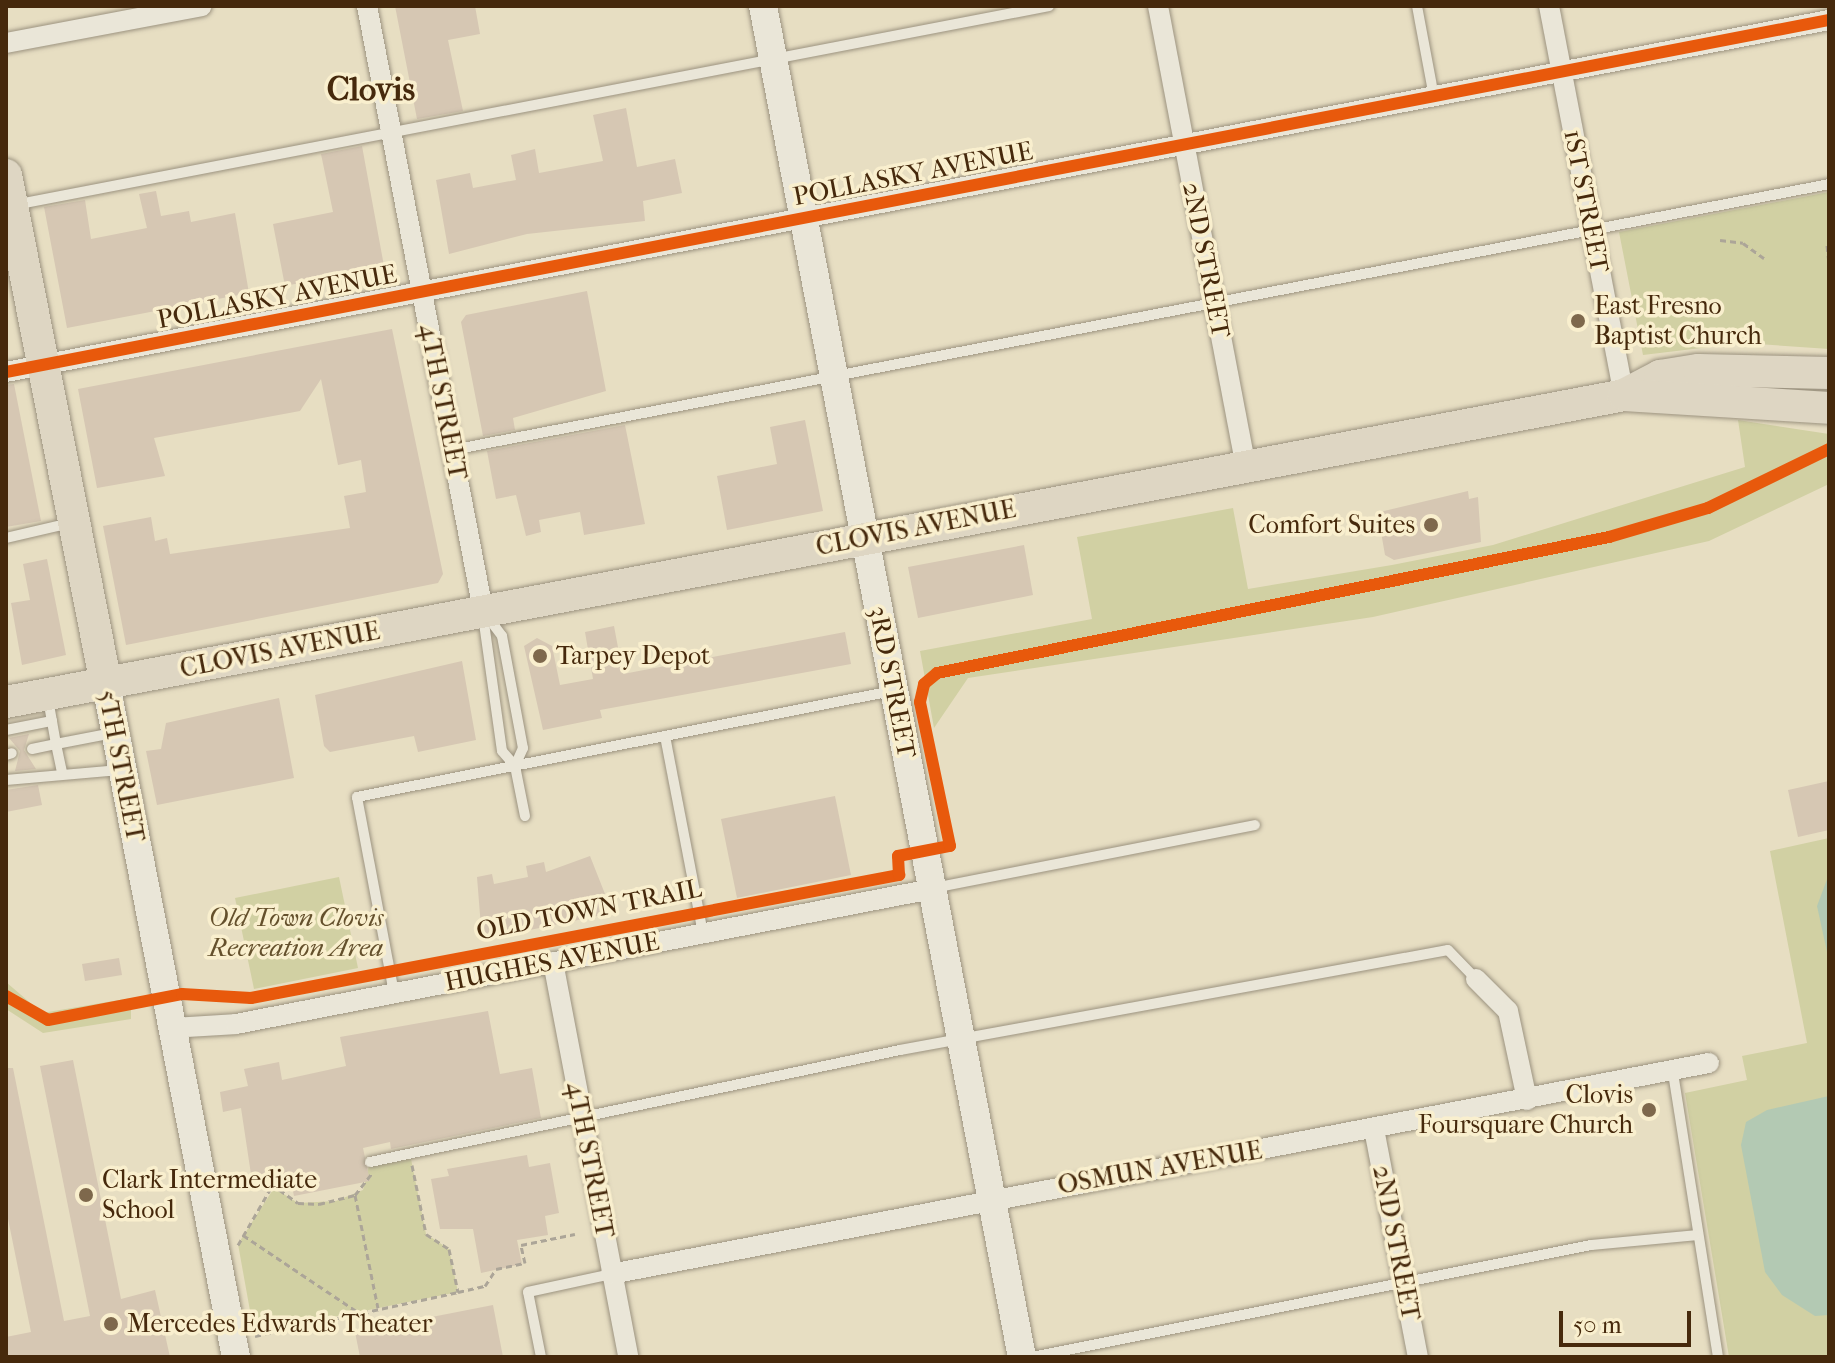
<!DOCTYPE html>
<style>
body{margin:0}
#map{position:relative;width:1835px;height:1363px;overflow:hidden;background:#e7dec2;font-family:"IM FELL French Canon",serif}
div>[style]{position:absolute}
[style*='--x']{left:calc(var(--x)*1px);top:calc(var(--y)*1px);width:calc(var(--w)*1px);rotate:calc(var(--a)*1deg)}
.green>*{inset:0;background:#d1d0a3}
.water>*{inset:0;background:#b3c9b3}
.building>*{inset:0;background:#d6c7b3}
.path>*{height:3px;margin-top:-1.5px;transform-origin:0;background:repeating-linear-gradient(90deg,#aca598 0 6px,transparent 0 10px)}
.roads{filter:drop-shadow(0 0 2px #9c9380) drop-shadow(0 0 2px #9c9380)}
.lane>*{height:10px;margin:-5px;padding:0 5px;transform-origin:5px;border-radius:5px;background:#eae6d8}
.street>*{height:20px;margin:-10px;padding:0 10px;transform-origin:10px;border-radius:10px;background:#eae6d8}
.secondary>*{height:28px;margin:-14px;padding:0 14px;transform-origin:14px;border-radius:14px;background:#eae6d8}
.primary>*{height:32px;margin:-16px;padding:0 16px;transform-origin:16px;border-radius:16px;background:#ded6c3}
.cycleway>*{height:12px;margin:-6px;padding:0 6px;transform-origin:6px;border-radius:6px;background:#e8590c}
.dots>*{width:22px;height:22px;translate:-50% -50%;box-sizing:border-box;border:4px solid #f9efce;border-radius:50%}
span{translate:-50% -50%;white-space:nowrap;text-align:center;line-height:1.15;-webkit-text-stroke:7px #f9efce;paint-order:stroke}
.street-label{font-size:26px;color:#46290c}
.poi-label{font-size:26px;color:#46290c}
.left{translate:0 -50%;text-align:left}
.right{translate:-100% -50%;text-align:right}
.park-label{font-size:26px;color:#64502c;font-style:italic}
.district-label{font-size:34px;color:#46290c;font-weight:700}
.frame{position:absolute;inset:0;border:8px solid #46290c;pointer-events:none}
.scale{position:absolute;left:1559px;top:1311px;width:132px;height:36px;box-sizing:border-box;border:4px solid #46290c;border-top:0;padding-left:10px;font-size:24px;line-height:28px;white-space:nowrap;color:#46290c;-webkit-text-stroke:6px #f9efce;paint-order:stroke}
</style>
<div id="map">
<div class="green">
<div style="clip-path:polygon(1829px 192px,1829px 349px,1743px 343px,1643px 355px,1619px 232px)"></div>
<div style="clip-path:polygon(1738px 420px,1829px 434px,1829px 484px,1709px 541px,1373px 617px,968px 678px,934px 728px,920px 651px,1092px 619px,1077px 537px,1233px 508px,1248px 589px,1392px 565px,1493px 545px,1745px 467px)"></div>
<div style="clip-path:polygon(1829px 838px,1829px 1357px,1729px 1357px,1685px 1093px,1747px 1080px,1742px 1056px,1807px 1043px,1770px 851px)"></div>
<div style="clip-path:polygon(339px 877px,358px 968px,254px 989px,235px 898px)"></div>
<div style="clip-path:polygon(6px 982px,42px 1013px,131px 998px,131px 1019px,43px 1033px,6px 1009px)"></div>
<div style="clip-path:polygon(410px 1154px,426px 1234px,449px 1249px,458px 1292px,254px 1333px,238px 1244px,274px 1188px,298px 1203px,336px 1201px,363px 1190px,370px 1162px)"></div>
</div>
<div class="water">
<div style="clip-path:polygon(1829px 874px,1829px 961px,1817px 906px)"></div>
<div style="clip-path:polygon(1829px 1096px,1829px 1315px,1815px 1316px,1782px 1295px,1765px 1272px,1741px 1145px,1746px 1122px,1767px 1110px)"></div>
</div>
<div class="building">
<div style="clip-path:polygon(395px 6px,475px 6px,480px 34px,448px 40px,463px 111px,417px 119px)"></div>
<div style="clip-path:polygon(626px 108px,637px 167px,675px 159px,682px 193px,643px 201px,645px 221px,527px 234px,449px 254px,436px 180px,470px 173px,473px 188px,516px 180px,511px 155px,535px 149px,539px 173px,603px 161px,593px 115px)"></div>
<div style="clip-path:polygon(362px 146px,384px 266px,285px 286px,273px 224px,333px 212px,321px 154px)"></div>
<div style="clip-path:polygon(156px 191px,161px 216px,189px 211px,191px 222px,235px 213px,249px 293px,67px 328px,44px 207px,85px 200px,91px 239px,147px 228px,139px 194px)"></div>
<div style="clip-path:polygon(587px 291px,606px 391px,513px 418px,515px 430px,483px 436px,461px 322px,466px 315px)"></div>
<div style="clip-path:polygon(392px 329px,443px 574px,438px 583px,126px 645px,103px 526px,151px 517px,155px 541px,167px 538px,170px 554px,350px 528px,344px 496px,366px 492px,361px 460px,338px 465px,321px 379px,300px 411px,154px 438px,165px 476px,97px 488px,78px 389px)"></div>
<div style="clip-path:polygon(14px 384px,41px 521px,6px 527px,6px 385px)"></div>
<div style="clip-path:polygon(805px 420px,823px 511px,727px 530px,717px 476px,777px 464px,770px 427px)"></div>
<div style="clip-path:polygon(625px 425px,645px 524px,584px 535px,580px 512px,539px 520px,541px 532px,526px 536px,516px 495px,496px 499px,487px 451px)"></div>
<div style="clip-path:polygon(1468px 491px,1469px 499px,1478px 497px,1481px 542px,1394px 560px,1385px 555px,1378px 515px,1384px 511px)"></div>
<div style="clip-path:polygon(1024px 545px,1033px 595px,918px 618px,908px 567px)"></div>
<div style="clip-path:polygon(47px 559px,66px 655px,22px 665px,11px 603px,30px 600px,23px 564px)"></div>
<div style="clip-path:polygon(614px 626px,623px 674px,845px 632px,851px 664px,600px 710px,602px 718px,543px 730px,524px 646px,537px 638px,552px 646px,560px 685px,593px 679px,585px 632px)"></div>
<div style="clip-path:polygon(462px 661px,476px 740px,418px 752px,414px 736px,330px 752px,324px 746px,315px 695px)"></div>
<div style="clip-path:polygon(279px 698px,294px 778px,157px 805px,146px 751px,161px 749px,166px 723px)"></div>
<div style="clip-path:polygon(29px 734px,24px 750px,36px 769px,15px 771px,20px 751px,9px 738px)"></div>
<div style="clip-path:polygon(1829px 781px,1829px 830px,1798px 837px,1788px 790px)"></div>
<div style="clip-path:polygon(38px 785px,42px 805px,6px 812px,6px 790px)"></div>
<div style="clip-path:polygon(835px 796px,851px 875px,737px 898px,721px 819px)"></div>
<div style="clip-path:polygon(590px 856px,605px 894px,597px 896px,602px 915px,482px 940px,477px 877px,492px 874px,494px 884px,528px 877px,526px 866px,544px 862px,546px 872px)"></div>
<div style="clip-path:polygon(119px 958px,122px 975px,85px 981px,82px 964px)"></div>
<div style="clip-path:polygon(488px 1011px,500px 1074px,532px 1068px,541px 1118px,391px 1149px,390px 1142px,363px 1148px,370px 1181px,294px 1196px,289px 1173px,252px 1181px,241px 1108px,223px 1112px,220px 1092px,248px 1086px,244px 1069px,279px 1062px,282px 1080px,346px 1066px,340px 1037px)"></div>
<div style="clip-path:polygon(73px 1060px,121px 1299px,155px 1290px,170px 1357px,6px 1357px,6px 1337px,31px 1332px,6px 1209px,6px 1068px,13px 1068px,64px 1321px,90px 1316px,40px 1066px)"></div>
<div style="clip-path:polygon(527px 1155px,529px 1167px,550px 1163px,559px 1213px,545px 1216px,548px 1235px,517px 1240px,522px 1264px,481px 1273px,473px 1229px,440px 1229px,431px 1179px,449px 1176px,447px 1169px)"></div>
<div style="clip-path:polygon(493px 1305px,503px 1357px,360px 1357px,355px 1332px)"></div>
</div>
<div class="path">
<div style="--x:1720;--y:240;--w:23;--a:7"></div>
<div style="--x:1743;--y:243;--w:26;--a:36"></div>
<div style="--x:1827;--y:245;--w:19;--a:84"></div>
<div style="--x:412;--y:1165;--w:70;--a:78.5"></div>
<div style="--x:426;--y:1234;--w:27;--a:33"></div>
<div style="--x:449;--y:1249;--w:44;--a:78.2"></div>
<div style="--x:458;--y:1292;--w:28;--a:-13"></div>
<div style="--x:485;--y:1286;--w:20;--a:-57"></div>
<div style="--x:496;--y:1269;--w:30;--a:-12"></div>
<div style="--x:525;--y:1263;--w:18;--a:-103"></div>
<div style="--x:521;--y:1245;--w:55;--a:-11.5"></div>
<div style="--x:263;--y:1178;--w:43;--a:35.5"></div>
<div style="--x:298;--y:1203;--w:21;--a:3"></div>
<div style="--x:319;--y:1204;--w:37;--a:-14"></div>
<div style="--x:355;--y:1195;--w:28;--a:-52"></div>
<div style="--x:355;--y:1195;--w:115;--a:78.5"></div>
<div style="--x:243;--y:1235;--w:136;--a:33.9"></div>
<div style="--x:238;--y:1245;--w:68;--a:-60"></div>
<div style="--x:255;--y:1336;--w:208;--a:-12.2"></div>
</div>
<div class="roads">
<div class="lane">
<div style="--x:1417;--y:6;--w:93;--a:79.4"></div>
<div style="--x:14;--y:205;--w:1054;--a:-10.88"></div>
<div style="--x:452;--y:450;--w:1402;--a:-10.93"></div>
<div style="--x:6;--y:538;--w:66;--a:-13.2"></div>
<div style="--x:483;--y:616;--w:136;--a:82"></div>
<div style="--x:502;--y:751;--w:20;--a:49"></div>
<div style="--x:515;--y:766;--w:51;--a:78.7"></div>
<div style="--x:487;--y:616;--w:25;--a:53"></div>
<div style="--x:502;--y:636;--w:114;--a:79.4"></div>
<div style="--x:523;--y:748;--w:20;--a:114"></div>
<div style="--x:48;--y:699;--w:46;--a:79.9"></div>
<div style="--x:56;--y:744;--w:58;--a:-10.9"></div>
<div style="--x:6;--y:730;--w:47;--a:-11.1"></div>
<div style="--x:665;--y:736;--w:202;--a:79.1"></div>
<div style="--x:32;--y:749;--w:25;--a:-12"></div>
<div style="--x:56;--y:744;--w:29;--a:78"></div>
<div style="--x:6;--y:755;--w:6;--a:-18"></div>
<div style="--x:6;--y:780;--w:114;--a:-5"></div>
<div style="--x:934;--y:888;--w:327;--a:-11.1"></div>
<div style="--x:394;--y:993;--w:199;--a:-100.7"></div>
<div style="--x:357;--y:797;--w:545;--a:-11.21"></div>
<div style="--x:1673;--y:1073;--w:288;--a:81"></div>
<div style="--x:370;--y:1162;--w:542;--a:-11.93"></div>
<div style="--x:900;--y:1050;--w:557;--a:-10.34"></div>
<div style="--x:1448;--y:950;--w:40;--a:46"></div>
<div style="--x:541;--y:1357;--w:66;--a:-101.3"></div>
<div style="--x:528;--y:1292;--w:85;--a:-12.2"></div>
<div style="--x:1032;--y:1357;--w:570;--a:-11.33"></div>
<div style="--x:1591;--y:1245;--w:105;--a:-5.4"></div>
</div>
<div class="street">
<div style="--x:367;--y:6;--w:615;--a:79.13"></div>
<div style="--x:1158;--y:6;--w:469;--a:79.2"></div>
<div style="--x:1549;--y:6;--w:396;--a:79.1"></div>
<div style="--x:6;--y:43;--w:199;--a:-10.7"></div>
<div style="--x:6;--y:372;--w:1857;--a:-10.93"></div>
<div style="--x:553;--y:962;--w:402;--a:79.2"></div>
<div style="--x:1476;--y:979;--w:45;--a:45"></div>
<div style="--x:1508;--y:1011;--w:91;--a:77.9"></div>
<div style="--x:171;--y:1028;--w:65;--a:-3.5"></div>
<div style="--x:236;--y:1024;--w:709;--a:-10.98"></div>
<div style="--x:1374;--y:1129;--w:232;--a:79.1"></div>
<div style="--x:611;--y:1274;--w:1118;--a:-10.88"></div>
</div>
<div class="secondary">
<div style="--x:763;--y:6;--w:1376;--a:79.15"></div>
<div style="--x:106;--y:684;--w:685;--a:79.07"></div>
</div>
<div class="primary">
<div style="--x:6;--y:175;--w:519;--a:78.89"></div>
<div style="--x:1624;--y:395;--w:41;--a:-27.8"></div>
<div style="--x:1660;--y:376;--w:39;--a:-9"></div>
<div style="--x:1699;--y:370;--w:130;--a:1.3"></div>
<div style="--x:6;--y:702;--w:1647;--a:-10.74"></div>
<div style="--x:1624;--y:395;--w:205;--a:3.6"></div>
</div>
</div>
<div class="cycleway">
<div style="--x:6;--y:372;--w:1857;--a:-10.93"></div>
<div style="--x:6;--y:996;--w:48;--a:29.7"></div>
<div style="--x:48;--y:1020;--w:136;--a:-11"></div>
<div style="--x:182;--y:994;--w:69;--a:3.3"></div>
<div style="--x:251;--y:998;--w:660;--a:-10.75"></div>
<div style="--x:899;--y:875;--w:19;--a:-93"></div>
<div style="--x:898;--y:856;--w:53;--a:-10.9"></div>
<div style="--x:950;--y:846;--w:147;--a:-101.8"></div>
<div style="--x:920;--y:702;--w:18;--a:-77"></div>
<div style="--x:924;--y:684;--w:17;--a:-40"></div>
<div style="--x:937;--y:673;--w:686;--a:-11.44"></div>
<div style="--x:1609;--y:537;--w:103;--a:-16.3"></div>
<div style="--x:1708;--y:508;--w:135;--a:-26"></div>
</div>
<div class="dots">
<div style="left:1578px;top:321px;background:#7e684c"></div>
<div style="left:1431px;top:525px;background:#7e684c"></div>
<div style="left:540px;top:656px;background:#7e684c"></div>
<div style="left:1649px;top:1110px;background:#7e684c"></div>
<div style="left:86px;top:1195px;background:#7e684c"></div>
<div style="left:111px;top:1324px;background:#7e684c"></div>
</div>
<div class="street-label">
<span style="left:913px;top:174px;rotate:-11deg">POLLASKY AVENUE</span>
<span style="left:1586px;top:201px;rotate:79deg">1ST STREET</span>
<span style="left:1206px;top:260px;rotate:79deg">2ND STREET</span>
<span style="left:277px;top:297px;rotate:-11deg">POLLASKY AVENUE</span>
<span style="left:443px;top:402px;rotate:79deg">4TH STREET</span>
<span style="left:916px;top:528px;rotate:-11deg">CLOVIS AVENUE</span>
<span style="left:280px;top:650px;rotate:-11deg">CLOVIS AVENUE</span>
<span style="left:892px;top:682px;rotate:79deg">3RD STREET</span>
<span style="left:121px;top:766px;rotate:79deg">5TH STREET</span>
<span style="left:589px;top:910px;rotate:-11deg">OLD TOWN TRAIL</span>
<span style="left:552px;top:962px;rotate:-11deg">HUGHES AVENUE</span>
<span style="left:590px;top:1160px;rotate:79deg">4TH STREET</span>
<span style="left:1160px;top:1168px;rotate:-10deg">OSMUN AVENUE</span>
<span style="left:1396px;top:1243px;rotate:79deg">2ND STREET</span>
</div>
<div class="poi-label">
<span class="left" style="left:1594px;top:321px">East Fresno<br>Baptist Church</span>
<span class="right" style="left:1415px;top:525px">Comfort Suites</span>
<span class="left" style="left:556px;top:656px">Tarpey Depot</span>
<span class="right" style="left:1633px;top:1110px">Clovis<br>Foursquare Church</span>
<span class="left" style="left:102px;top:1195px">Clark Intermediate<br>School</span>
<span class="left" style="left:127px;top:1324px">Mercedes Edwards Theater</span>
</div>
<div class="park-label">
<span style="left:296px;top:933px">Old Town Clovis<br>Recreation Area</span>
</div>
<div class="district-label">
<span style="left:371px;top:90px">Clovis</span>
</div>
<div class="frame"></div>
<div class="scale">50 m</div>
</div>
